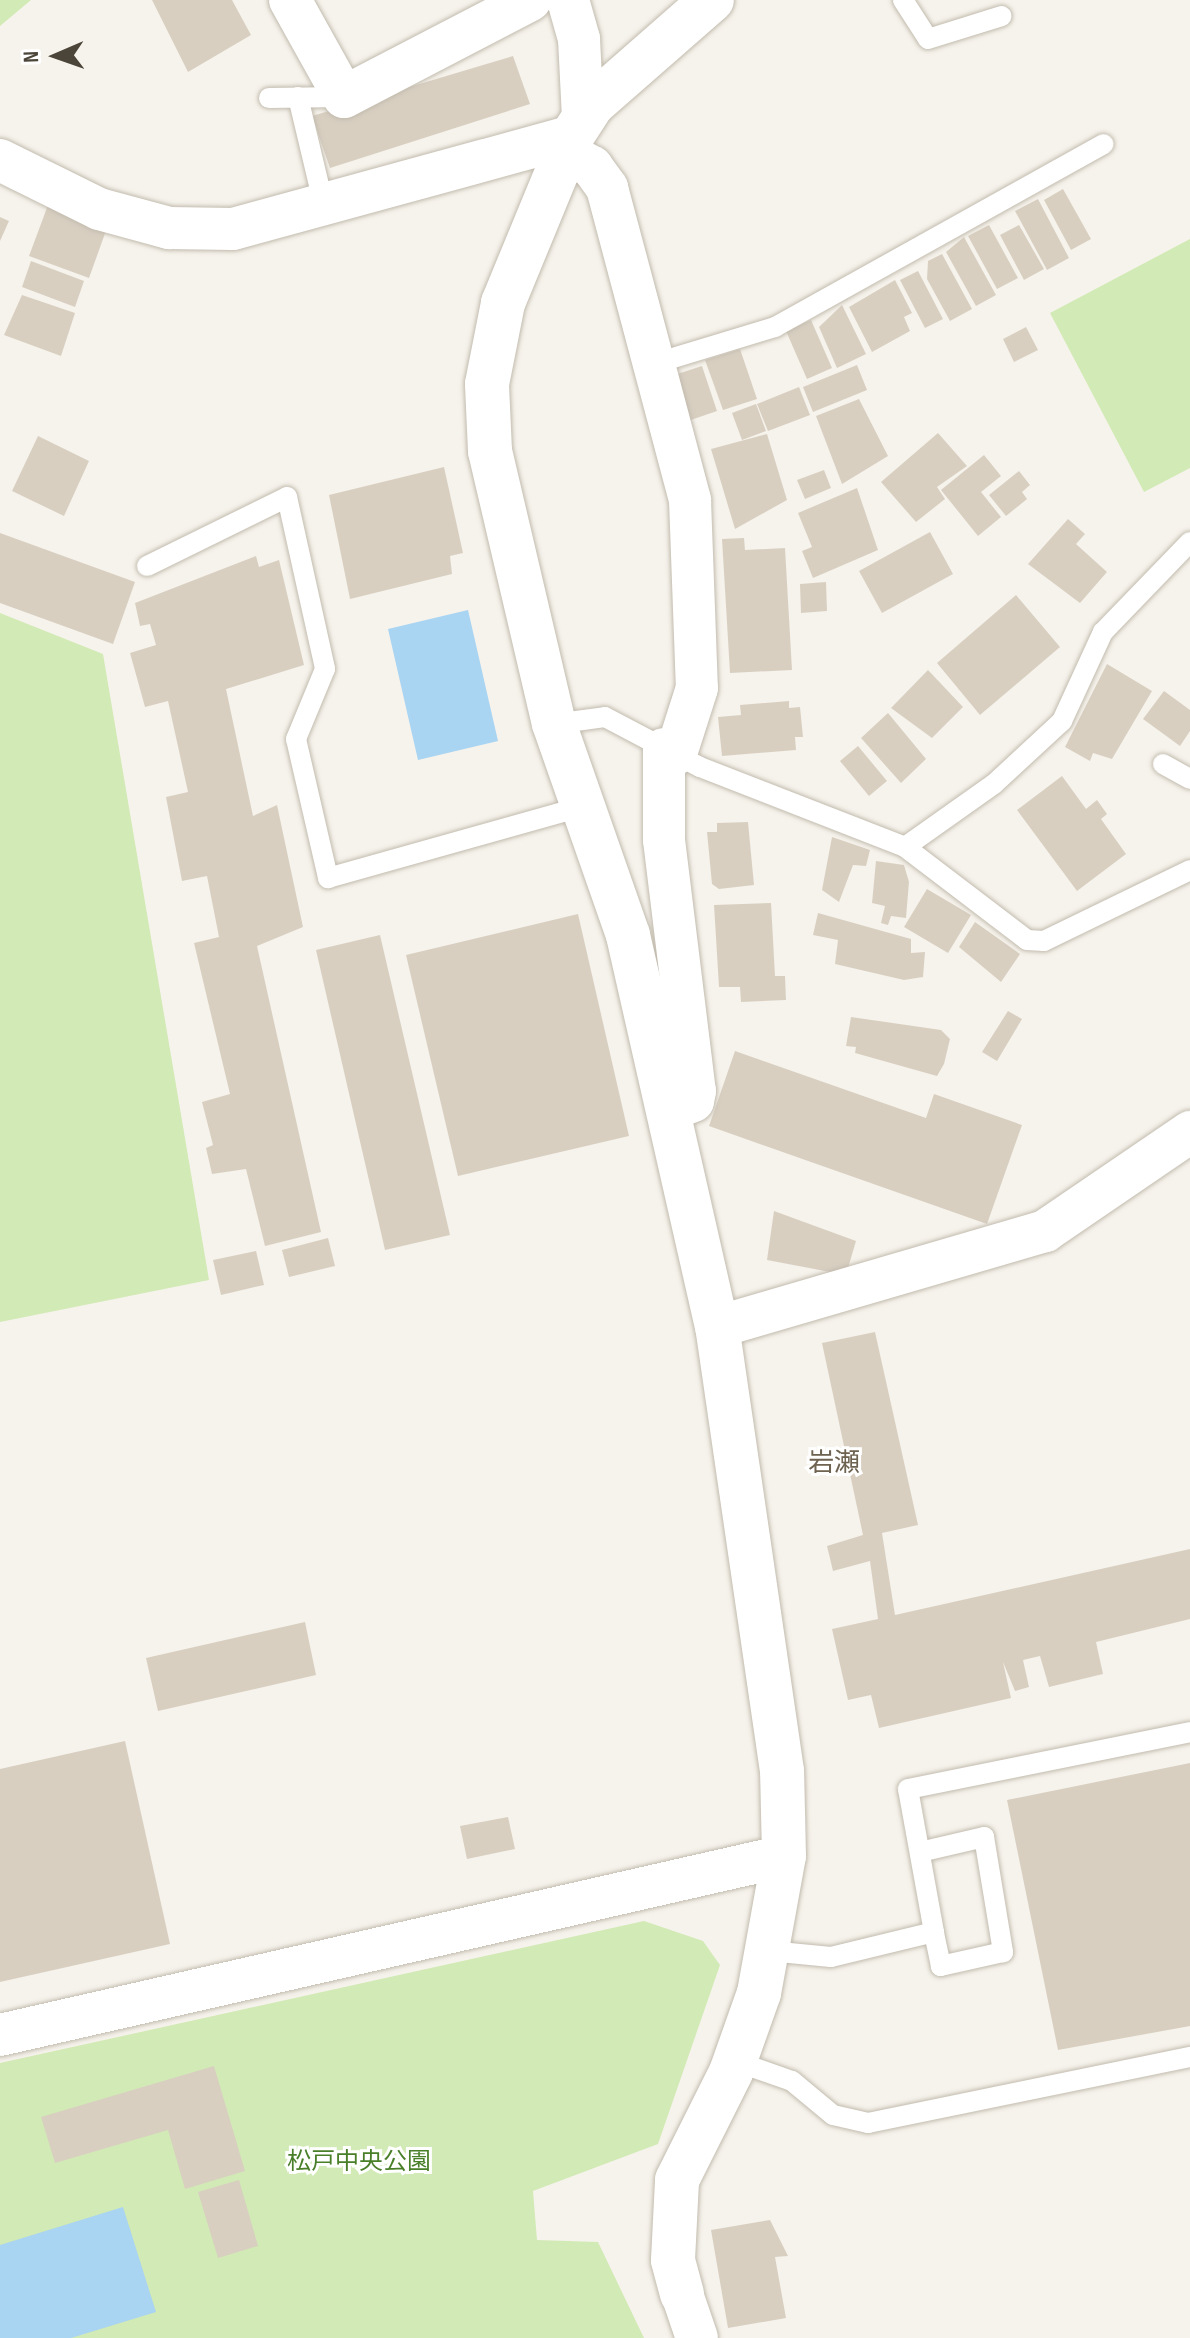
<!DOCTYPE html>
<meta charset="utf-8">
<style>
body{margin:0}
#map{position:relative;width:1190px;height:2338px;overflow:hidden;background:#f6f3ec;font-family:"Sofia Sans Condensed","Noto Sans JP",sans-serif}
div>[style]{position:absolute}
[style*='--x']{left:calc(var(--x)*1px);top:calc(var(--y)*1px);width:calc(var(--w)*1px);rotate:calc(var(--a)*1deg)}
.green>*{inset:0;background:#d2eab5}
.water>*{inset:0;background:#a9d4f2}
.building>*{inset:0;background:#d8cfc1}
.roads{filter:drop-shadow(0 0 2px #c2bbae) drop-shadow(0 0 2px #c2bbae)}
.service>*{height:20px;margin:-10px;padding:0 10px;transform-origin:10px;border-radius:10px;background:#fff}
.minor>*{height:42px;margin:-21px;padding:0 21px;transform-origin:21px;border-radius:21px;background:#fff}
.tertiary>*{height:44px;margin:-22px;padding:0 22px;transform-origin:22px;border-radius:22px;background:#fff}
span{translate:-50% -50%;white-space:nowrap;text-align:center;line-height:1.15;-webkit-text-stroke:6px #fff;paint-order:stroke}
.park-label{font-size:24px;color:#4a7f2a}
.neighbourhood-label{font-size:26px;color:#6e6250}
.north{position:absolute;left:16px;top:16px;width:80px;height:80px;-webkit-text-stroke:6px #fff;paint-order:stroke;rotate:268deg;font-size:22px;font-weight:700;line-height:32px;text-align:center;color:#4b4439}
.north::after{content:'';display:block;margin:auto;width:28px;height:36px;background:#4b4439;clip-path:polygon(50% 0,100% 100%,50% 72%,0 100%)}
</style>
<div id="map">
<div class="green">
<div style="clip-path:polygon(0 0,31px 0,0 26px)"></div>
<div style="clip-path:polygon(1190px 239px,1190px 468px,1144px 492px,1050px 313px)"></div>
<div style="clip-path:polygon(0 613px,103px 654px,209px 1280px,0 1322px)"></div>
<div style="clip-path:polygon(644px 1921px,703px 1941px,720px 1965px,658px 2144px,533px 2191px,537px 2240px,598px 2242px,644px 2338px,0 2338px,0 2063px)"></div>
</div>
<div class="water">
<div style="clip-path:polygon(468px 610px,498px 741px,418px 760px,388px 629px)"></div>
<div style="clip-path:polygon(123px 2207px,156px 2312px,71px 2338px,0 2338px,0 2245px)"></div>
</div>
<div class="building">
<div style="clip-path:polygon(152px 0,232px 0,251px 35px,188px 72px)"></div>
<div style="clip-path:polygon(513px 56px,530px 104px,330px 168px,312px 116px)"></div>
<div style="clip-path:polygon(1063px 189px,1091px 239px,1071px 250px,1044px 200px)"></div>
<div style="clip-path:polygon(1038px 199px,1069px 258px,1047px 270px,1015px 211px)"></div>
<div style="clip-path:polygon(48px 205px,107px 228px,89px 278px,29px 256px)"></div>
<div style="clip-path:polygon(0 217px,9px 221px,0 241px)"></div>
<div style="clip-path:polygon(989px 225px,1018px 278px,997px 289px,968px 236px)"></div>
<div style="clip-path:polygon(1019px 225px,1044px 269px,1024px 280px,1000px 235px)"></div>
<div style="clip-path:polygon(964px 237px,996px 295px,976px 306px,946px 252px)"></div>
<div style="clip-path:polygon(942px 254px,972px 309px,950px 321px,927px 279px,928px 261px)"></div>
<div style="clip-path:polygon(31px 261px,84px 281px,75px 307px,22px 287px)"></div>
<div style="clip-path:polygon(918px 271px,943px 319px,925px 328px,900px 280px)"></div>
<div style="clip-path:polygon(895px 280px,912px 313px,904px 317px,910px 331px,872px 352px,849px 307px)"></div>
<div style="clip-path:polygon(22px 295px,75px 313px,61px 356px,4px 335px)"></div>
<div style="clip-path:polygon(842px 305px,866px 354px,837px 368px,819px 327px)"></div>
<div style="clip-path:polygon(811px 320px,832px 368px,807px 379px,786px 331px)"></div>
<div style="clip-path:polygon(1026px 327px,1038px 350px,1014px 362px,1003px 339px)"></div>
<div style="clip-path:polygon(740px 349px,757px 399px,723px 410px,705px 360px)"></div>
<div style="clip-path:polygon(857px 365px,867px 390px,813px 412px,803px 387px)"></div>
<div style="clip-path:polygon(702px 366px,717px 411px,682px 423px,668px 377px)"></div>
<div style="clip-path:polygon(799px 387px,810px 415px,768px 431px,757px 404px)"></div>
<div style="clip-path:polygon(859px 399px,888px 456px,842px 484px,816px 416px)"></div>
<div style="clip-path:polygon(756px 404px,766px 431px,742px 440px,732px 413px)"></div>
<div style="clip-path:polygon(938px 433px,967px 466px,937px 487px,945px 499px,916px 522px,881px 482px)"></div>
<div style="clip-path:polygon(767px 434px,787px 500px,735px 529px,711px 449px)"></div>
<div style="clip-path:polygon(38px 436px,89px 461px,64px 516px,12px 491px)"></div>
<div style="clip-path:polygon(984px 455px,1001px 476px,981px 492px,1001px 517px,978px 536px,941px 490px)"></div>
<div style="clip-path:polygon(444px 467px,463px 553px,450px 556px,452px 574px,350px 599px,329px 495px)"></div>
<div style="clip-path:polygon(824px 470px,831px 488px,805px 499px,797px 480px)"></div>
<div style="clip-path:polygon(1019px 471px,1030px 485px,1022px 492px,1027px 499px,1006px 516px,989px 495px)"></div>
<div style="clip-path:polygon(857px 488px,878px 550px,813px 578px,802px 551px,812px 547px,798px 513px)"></div>
<div style="clip-path:polygon(1068px 519px,1085px 534px,1076px 544px,1107px 572px,1080px 603px,1028px 564px)"></div>
<div style="clip-path:polygon(930px 532px,953px 574px,882px 613px,859px 571px)"></div>
<div style="clip-path:polygon(0 533px,135px 582px,113px 644px,0 603px)"></div>
<div style="clip-path:polygon(744px 538px,745px 550px,785px 548px,792px 670px,730px 673px,722px 539px)"></div>
<div style="clip-path:polygon(256px 556px,259px 567px,279px 560px,304px 665px,226px 689px,253px 816px,277px 805px,303px 927px,257px 946px,321px 1232px,265px 1246px,246px 1169px,212px 1174px,206px 1148px,213px 1145px,202px 1102px,230px 1094px,194px 943px,219px 937px,207px 876px,182px 881px,166px 797px,188px 792px,168px 701px,145px 707px,130px 653px,156px 645px,150px 624px,140px 626px,135px 603px)"></div>
<div style="clip-path:polygon(826px 582px,827px 611px,801px 613px,800px 584px)"></div>
<div style="clip-path:polygon(1016px 595px,1060px 647px,980px 715px,937px 663px)"></div>
<div style="clip-path:polygon(1107px 664px,1152px 691px,1112px 759px,1093px 753px,1090px 761px,1065px 747px)"></div>
<div style="clip-path:polygon(928px 670px,963px 707px,932px 738px,891px 708px)"></div>
<div style="clip-path:polygon(1164px 691px,1190px 710px,1190px 731px,1180px 746px,1143px 719px)"></div>
<div style="clip-path:polygon(789px 701px,789px 708px,800px 707px,803px 737px,795px 737px,796px 750px,722px 756px,718px 717px,741px 715px,740px 705px)"></div>
<div style="clip-path:polygon(888px 713px,926px 759px,901px 783px,861px 738px)"></div>
<div style="clip-path:polygon(858px 746px,887px 781px,869px 796px,840px 761px)"></div>
<div style="clip-path:polygon(1062px 776px,1086px 809px,1097px 800px,1107px 814px,1101px 819px,1126px 854px,1077px 891px,1017px 810px)"></div>
<div style="clip-path:polygon(748px 822px,754px 885px,719px 889px,712px 884px,707px 832px,717px 832px,717px 823px)"></div>
<div style="clip-path:polygon(832px 837px,870px 850px,866px 866px,853px 865px,839px 902px,822px 890px)"></div>
<div style="clip-path:polygon(876px 861px,904px 865px,909px 882px,906px 918px,891px 916px,888px 925px,881px 923px,885px 906px,872px 903px)"></div>
<div style="clip-path:polygon(927px 889px,971px 915px,948px 953px,904px 927px)"></div>
<div style="clip-path:polygon(771px 903px,775px 976px,785px 976px,786px 1000px,741px 1002px,740px 987px,719px 987px,714px 905px)"></div>
<div style="clip-path:polygon(818px 913px,911px 939px,911px 953px,925px 952px,923px 977px,904px 980px,835px 964px,838px 940px,813px 935px)"></div>
<div style="clip-path:polygon(578px 914px,629px 1136px,458px 1176px,406px 955px)"></div>
<div style="clip-path:polygon(975px 922px,1020px 954px,1001px 982px,959px 947px)"></div>
<div style="clip-path:polygon(380px 935px,450px 1235px,385px 1250px,316px 950px)"></div>
<div style="clip-path:polygon(1008px 1011px,1022px 1019px,997px 1061px,982px 1052px)"></div>
<div style="clip-path:polygon(851px 1017px,941px 1030px,950px 1039px,944px 1064px,937px 1076px,855px 1053px,856px 1047px,846px 1046px)"></div>
<div style="clip-path:polygon(735px 1051px,926px 1118px,934px 1094px,1022px 1125px,987px 1224px,709px 1126px)"></div>
<div style="clip-path:polygon(774px 1211px,856px 1241px,846px 1275px,767px 1260px)"></div>
<div style="clip-path:polygon(328px 1238px,335px 1266px,289px 1277px,282px 1250px)"></div>
<div style="clip-path:polygon(256px 1251px,264px 1285px,221px 1295px,213px 1260px)"></div>
<div style="clip-path:polygon(875px 1332px,918px 1525px,882px 1533px,895px 1615px,1190px 1549px,1190px 1619px,1096px 1642px,1103px 1674px,1049px 1687px,1040px 1656px,1023px 1660px,1029px 1687px,1015px 1691px,1003px 1662px,1011px 1698px,879px 1728px,871px 1695px,848px 1700px,832px 1629px,878px 1619px,870px 1561px,833px 1571px,827px 1546px,863px 1535px,822px 1343px)"></div>
<div style="clip-path:polygon(305px 1622px,316px 1675px,158px 1711px,146px 1658px)"></div>
<div style="clip-path:polygon(125px 1741px,170px 1944px,0 1982px,0 1769px)"></div>
<div style="clip-path:polygon(1190px 1763px,1190px 2026px,1058px 2050px,1007px 1800px)"></div>
<div style="clip-path:polygon(508px 1817px,515px 1849px,467px 1859px,460px 1826px)"></div>
<div style="clip-path:polygon(214px 2066px,245px 2171px,185px 2189px,168px 2130px,55px 2163px,41px 2117px)"></div>
<div style="clip-path:polygon(239px 2180px,258px 2246px,218px 2258px,198px 2192px)"></div>
<div style="clip-path:polygon(770px 2220px,788px 2256px,775px 2257px,786px 2318px,728px 2328px,711px 2230px)"></div>
</div>
<div class="roads">
<div class="service">
<div style="--x:903;--y:0;--w:46;--a:57.3"></div>
<div style="--x:928;--y:39;--w:77;--a:-17.3"></div>
<div style="--x:298;--y:97;--w:108;--a:76.6"></div>
<div style="--x:269;--y:98;--w:75;--a:-0.8"></div>
<div style="--x:650;--y:365;--w:131;--a:-16.9"></div>
<div style="--x:775;--y:327;--w:376;--a:-29.1"></div>
<div style="--x:147;--y:566;--w:156;--a:-26.2"></div>
<div style="--x:287;--y:497;--w:176;--a:77.5"></div>
<div style="--x:325;--y:669;--w:76;--a:112.5"></div>
<div style="--x:296;--y:739;--w:143;--a:77"></div>
<div style="--x:328;--y:878;--w:266;--a:-15.7"></div>
<div style="--x:554;--y:724;--w:51;--a:-7.8"></div>
<div style="--x:605;--y:717;--w:107;--a:27.8"></div>
<div style="--x:700;--y:767;--w:220;--a:21.3"></div>
<div style="--x:905;--y:847;--w:109;--a:-35.3"></div>
<div style="--x:994;--y:784;--w:93;--a:-42.8"></div>
<div style="--x:1062;--y:721;--w:98;--a:-65.3"></div>
<div style="--x:1103;--y:632;--w:125;--a:-46"></div>
<div style="--x:1163;--y:764;--w:31;--a:29"></div>
<div style="--x:905;--y:847;--w:153;--a:37.3"></div>
<div style="--x:1027;--y:940;--w:17;--a:3"></div>
<div style="--x:1044;--y:941;--w:162;--a:-25.9"></div>
<div style="--x:920;--y:1852;--w:66;--a:-13.2"></div>
<div style="--x:984;--y:1837;--w:117;--a:80.6"></div>
<div style="--x:1003;--y:1952;--w:64;--a:167.3"></div>
<div style="--x:941;--y:1966;--w:35;--a:-102"></div>
<div style="--x:769;--y:1951;--w:62;--a:5.5"></div>
<div style="--x:831;--y:1957;--w:106;--a:-13.6"></div>
<div style="--x:934;--y:1932;--w:145;--a:-100.3"></div>
<div style="--x:908;--y:1789;--w:288;--a:-11.4"></div>
<div style="--x:735;--y:2061;--w:60;--a:19.3"></div>
<div style="--x:792;--y:2081;--w:53;--a:39.7"></div>
<div style="--x:833;--y:2115;--w:36;--a:13"></div>
<div style="--x:868;--y:2123;--w:329;--a:-11.6"></div>
</div>
<div class="minor">
<div style="--x:290;--y:0;--w:111;--a:60.9"></div>
<div style="--x:344;--y:97;--w:210;--a:-27.5"></div>
<div style="--x:568;--y:0;--w:41;--a:74.2"></div>
<div style="--x:579;--y:39;--w:79;--a:87.1"></div>
<div style="--x:564;--y:152;--w:32;--a:28"></div>
<div style="--x:592;--y:167;--w:26;--a:54"></div>
<div style="--x:607;--y:188;--w:323;--a:75.1"></div>
<div style="--x:690;--y:500;--w:188;--a:87.9"></div>
<div style="--x:697;--y:688;--w:69;--a:107.7"></div>
<div style="--x:0;--y:160;--w:110;--a:26.3"></div>
<div style="--x:99;--y:209;--w:73;--a:15.2"></div>
<div style="--x:169;--y:228;--w:64;--a:0.9"></div>
<div style="--x:233;--y:229;--w:352;--a:-15.3"></div>
<div style="--x:664;--y:749;--w:91;--a:90"></div>
<div style="--x:664;--y:840;--w:253;--a:83"></div>
<div style="--x:695;--y:1091;--w:10;--a:101"></div>
<div style="--x:693;--y:1101;--w:27;--a:158"></div>
<div style="--x:717;--y:1327;--w:342;--a:-16.3"></div>
<div style="--x:1045;--y:1231;--w:176;--a:-34.3"></div>
<div style="--x:0;--y:2035;--w:804;--a:-12.86"></div>
<div style="--x:682;--y:2294;--w:46;--a:71.2"></div>
</div>
<div class="tertiary">
<div style="--x:682;--y:2294;--w:35;--a:-105"></div>
<div style="--x:673;--y:2260;--w:80;--a:-87.1"></div>
<div style="--x:677;--y:2180;--w:121;--a:-63.4"></div>
<div style="--x:731;--y:2072;--w:84;--a:-70.5"></div>
<div style="--x:759;--y:1993;--w:139;--a:-79.7"></div>
<div style="--x:784;--y:1856;--w:85;--a:-91.3"></div>
<div style="--x:782;--y:1771;--w:449;--a:-98.3"></div>
<div style="--x:717;--y:1327;--w:402;--a:-102.8"></div>
<div style="--x:628;--y:935;--w:224;--a:-109.3"></div>
<div style="--x:554;--y:724;--w:280;--a:-103.2"></div>
<div style="--x:490;--y:451;--w:67;--a:-92.6"></div>
<div style="--x:487;--y:384;--w:83;--a:-78.8"></div>
<div style="--x:503;--y:303;--w:181;--a:-67.6"></div>
<div style="--x:572;--y:136;--w:38;--a:-57"></div>
<div style="--x:593;--y:104;--w:158;--a:-41.2"></div>
</div>
</div>
<div class="park-label">
<span style="left:359px;top:2162px">松戸中央公園</span>
</div>
<div class="neighbourhood-label">
<span style="left:834px;top:1464px">岩瀬</span>
</div>
<div class="north">N</div>
</div>
